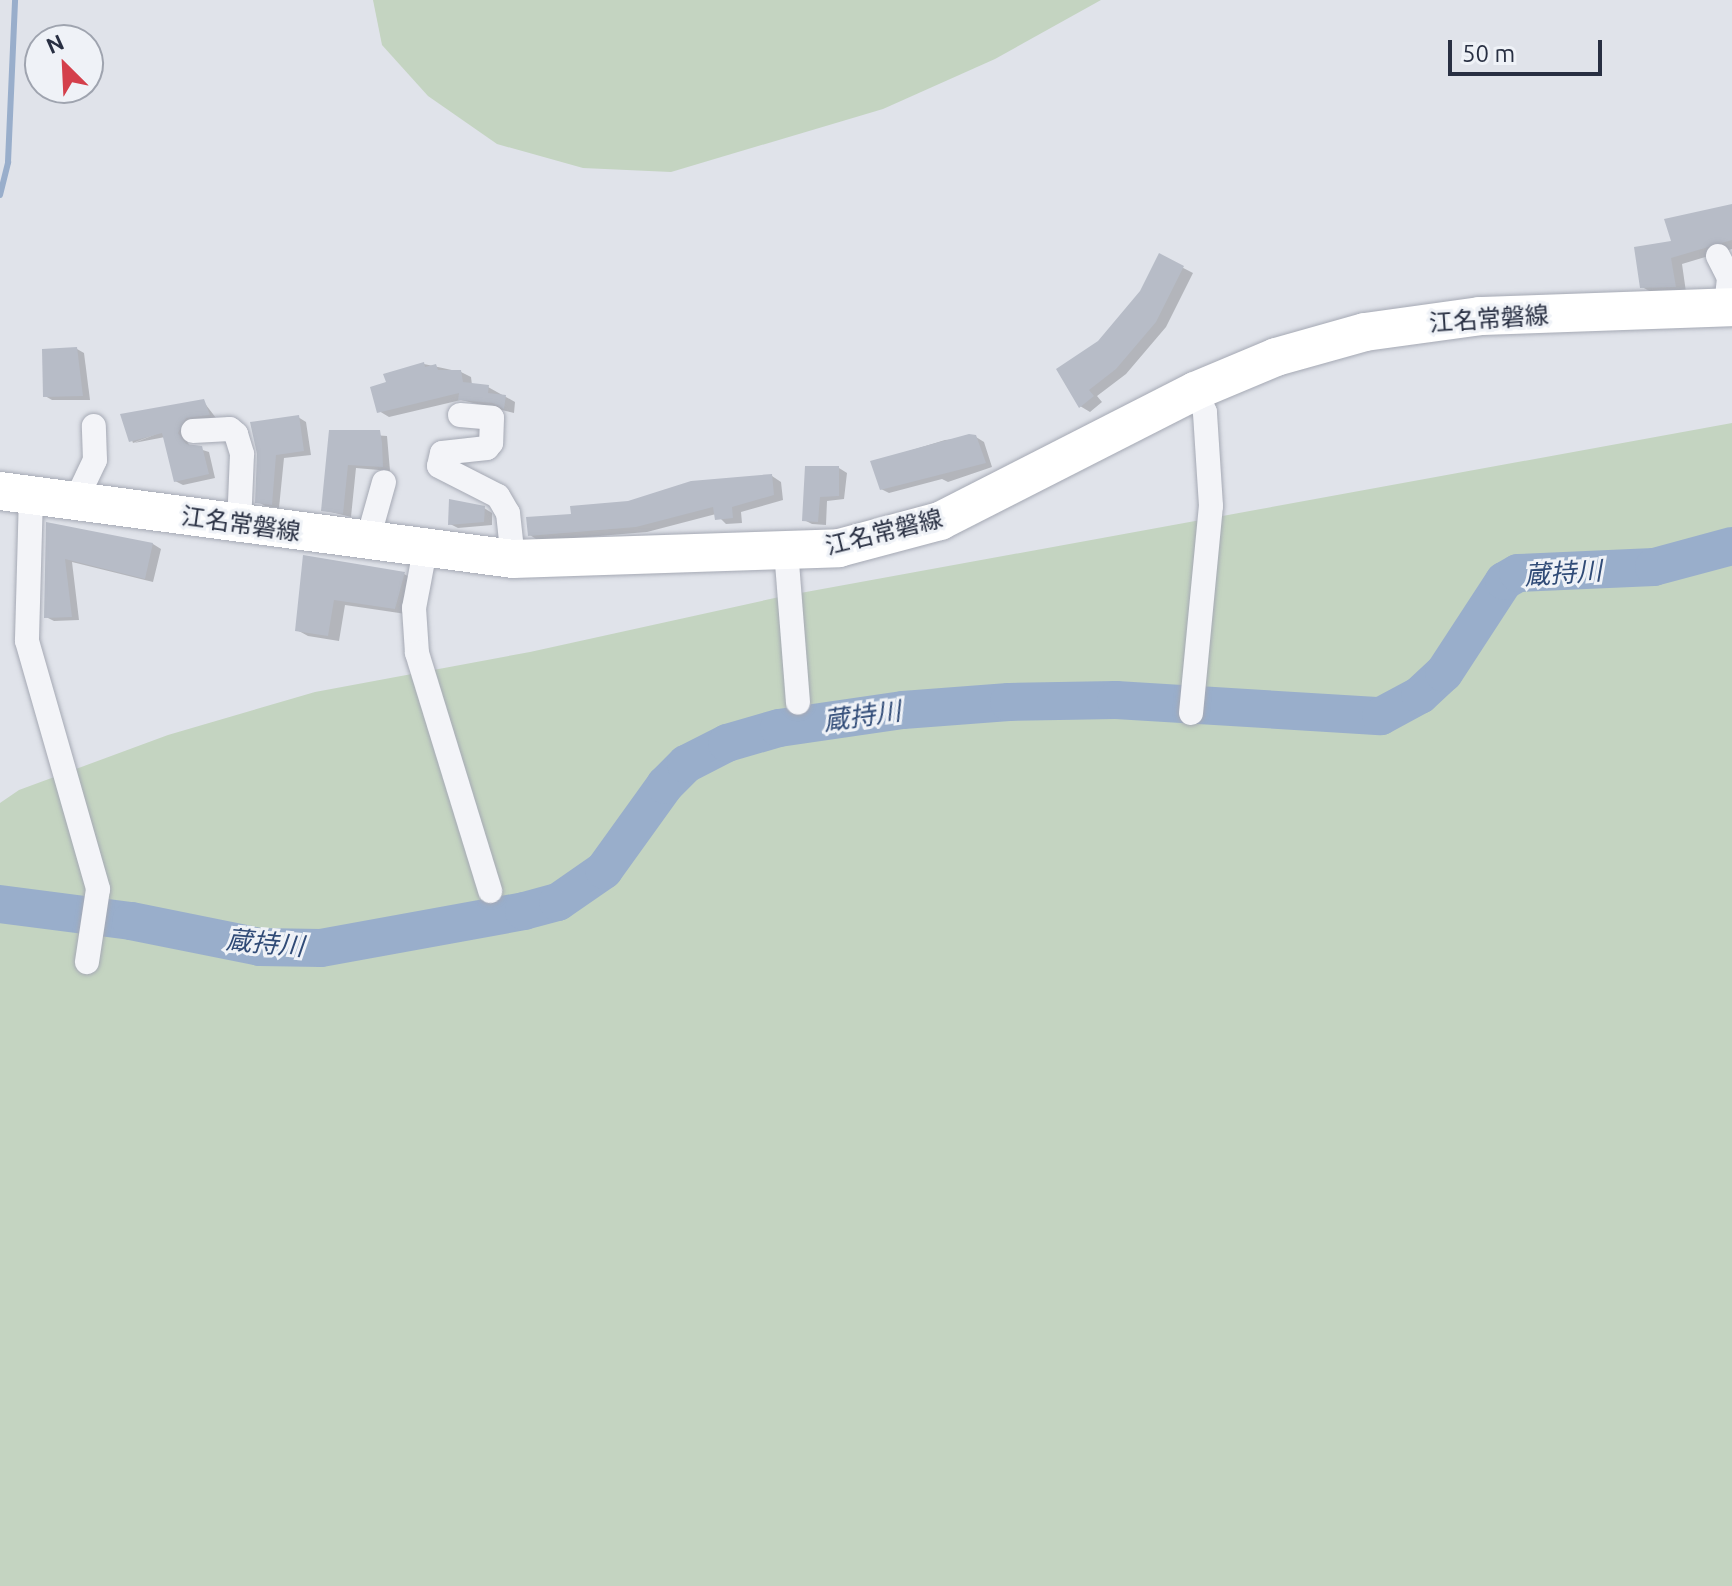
<!DOCTYPE html>
<meta charset="utf-8">
<style>
body{margin:0}
#map{position:relative;width:1732px;height:1586px;overflow:hidden;background:#e0e3ea;font-family:Ubuntu,"Noto Sans JP",sans-serif}
div>[style]{position:absolute}
[style*='--x']{left:calc(var(--x)*1px);top:calc(var(--y)*1px);width:calc(var(--w)*1px);rotate:calc(var(--a)*1deg)}
.green>*{inset:0;background:#c4d4c1}
.shadow>*{inset:0;background:#0003}
.stream>*{height:6px;margin:-3px;padding:0 3px;transform-origin:3px;border-radius:3px;background:#99aecb}
.river>*{height:38px;margin:-19px;padding:0 19px;transform-origin:19px;border-radius:19px;background:#99aecb}
.building>*{inset:0;background:#b7bcc7}
.roads{filter:drop-shadow(0 0 2px #a5a9b4) drop-shadow(0 0 2px #a5a9b4)}
.minor>*{height:24px;margin:-12px;padding:0 12px;transform-origin:12px;border-radius:12px;background:#f3f4f8}
.primary>*{height:38px;margin:-19px;padding:0 19px;transform-origin:19px;border-radius:19px;background:#fff}
span{translate:-50% -50%;white-space:nowrap;text-align:center;line-height:1.15;-webkit-text-stroke:6px #eff2f7;paint-order:stroke}
.street-label{font-size:24px;color:#282f42}
.water-label{font-size:26px;color:#304b77;font-style:italic}
.north{position:absolute;left:24px;top:24px;width:80px;height:80px;box-sizing:border-box;background:#eff2f7;border:2px solid #9fa4af;border-radius:50%;rotate:336deg;font-size:22px;font-weight:700;line-height:32px;text-align:center;color:#282f42}
.north::after{content:'';display:block;margin:auto;width:28px;height:36px;background:#d43f4b;clip-path:polygon(50% 0,100% 100%,50% 72%,0 100%)}
.scale{position:absolute;left:1448px;top:40px;width:154px;height:36px;box-sizing:border-box;border:4px solid #282f42;border-top:0;padding-left:10px;font-size:24px;line-height:28px;white-space:nowrap;color:#282f42;-webkit-text-stroke:6px #eff2f7;paint-order:stroke}
</style>
<div id="map">
<div class="green">
<div style="clip-path:polygon(373px 0,1101px 0,995px 59px,883px 109px,671px 172px,583px 168px,497px 144px,428px 96px,382px 45px)"></div>
<div style="clip-path:polygon(1732px 423px,1732px 1586px,0 1586px,0 803px,19px 790px,168px 735px,315px 692px,530px 652px,784px 596px)"></div>
</div>
<div class="shadow">
<div style="clip-path:polygon(1732px 223px,1732px 249px,1682px 264px,1686px 292px,1653px 293px,1642px 287px,1673px 243px)"></div>
<div style="clip-path:polygon(1160px 256px,1193px 273px,1166px 327px,1126px 374px,1097px 396px,1102px 402px,1090px 412px,1080px 406px,1099px 342px,1142px 293px)"></div>
<div style="clip-path:polygon(77px 349px,84px 353px,90px 400px,52px 400px,45px 396px)"></div>
<div style="clip-path:polygon(424px 364px,461px 372px,471px 377px,472px 385px,488px 387px,515px 402px,514px 413px,461px 400px,389px 417px,379px 411px,388px 384px)"></div>
<div style="clip-path:polygon(203px 401px,216px 418px,193px 421px,185px 438px,190px 446px,209px 452px,215px 478px,183px 485px,175px 481px,165px 437px,134px 443px,171px 428px,133px 443px,123px 416px)"></div>
<div style="clip-path:polygon(298px 417px,306px 422px,311px 455px,284px 458px,279px 508px,265px 506px,257px 501px,259px 454px)"></div>
<div style="clip-path:polygon(331px 432px,387px 436px,390px 471px,356px 468px,351px 517px,323px 510px)"></div>
<div style="clip-path:polygon(976px 437px,984px 442px,992px 467px,948px 482px,942px 479px,889px 493px,881px 489px,873px 462px,945px 440px)"></div>
<div style="clip-path:polygon(839px 468px,847px 473px,844px 499px,827px 501px,826px 525px,812px 524px,804px 520px)"></div>
<div style="clip-path:polygon(772px 476px,781px 482px,783px 500px,741px 512px,742px 523px,726px 524px,716px 514px,647px 532px,539px 541px,530px 535px,573px 516px)"></div>
<div style="clip-path:polygon(484px 508px,492px 513px,492px 525px,458px 528px,450px 524px)"></div>
<div style="clip-path:polygon(48px 524px,153px 544px,161px 549px,153px 582px,72px 562px,79px 620px,54px 621px,46px 617px)"></div>
<div style="clip-path:polygon(305px 558px,404px 574px,415px 580px,406px 614px,345px 605px,339px 641px,308px 636px,297px 630px)"></div>
</div>
<div class="stream">
<div style="--x:0;--y:195;--w:34;--a:-76"></div>
<div style="--x:8;--y:162;--w:162;--a:-87.5"></div>
</div>
<div class="river">
<div style="--x:0;--y:904;--w:132;--a:7.4"></div>
<div style="--x:131;--y:921;--w:132;--a:11.4"></div>
<div style="--x:260;--y:947;--w:61;--a:0.9"></div>
<div style="--x:321;--y:948;--w:206;--a:-10.3"></div>
<div style="--x:524;--y:911;--w:35;--a:-15"></div>
<div style="--x:558;--y:902;--w:56;--a:-34.8"></div>
<div style="--x:604;--y:870;--w:105;--a:-54.3"></div>
<div style="--x:665;--y:785;--w:30;--a:-45"></div>
<div style="--x:686;--y:764;--w:46;--a:-27.1"></div>
<div style="--x:727;--y:743;--w:54;--a:-16.1"></div>
<div style="--x:779;--y:728;--w:125;--a:-8.3"></div>
<div style="--x:903;--y:710;--w:106;--a:-4.3"></div>
<div style="--x:1009;--y:702;--w:107;--a:-1.1"></div>
<div style="--x:1116;--y:700;--w:265;--a:3.5"></div>
<div style="--x:1381;--y:716;--w:44;--a:-28.3"></div>
<div style="--x:1420;--y:695;--w:33;--a:-43"></div>
<div style="--x:1444;--y:673;--w:110;--a:-56.9"></div>
<div style="--x:1504;--y:581;--w:16;--a:-30"></div>
<div style="--x:1518;--y:573;--w:136;--a:-2.5"></div>
<div style="--x:1654;--y:567;--w:81;--a:-15.1"></div>
</div>
<div class="building">
<div style="clip-path:polygon(1732px 204px,1732px 240px,1671px 258px,1676px 287px,1640px 288px,1634px 247px,1671px 241px,1664px 219px)"></div>
<div style="clip-path:polygon(1159px 253px,1184px 266px,1156px 322px,1116px 369px,1089px 390px,1094px 396px,1079px 408px,1056px 369px,1098px 341px,1140px 291px)"></div>
<div style="clip-path:polygon(77px 347px,83px 396px,43px 397px,42px 349px)"></div>
<div style="clip-path:polygon(424px 362px,425px 367px,436px 364px,438px 370px,461px 370px,463px 382px,489px 385px,488px 393px,506px 395px,504px 409px,493px 403px,458px 400px,459px 393px,377px 413px,370px 387px,386px 382px,383px 374px)"></div>
<div style="clip-path:polygon(204px 399px,210px 415px,186px 418px,178px 433px,186px 444px,202px 446px,209px 474px,174px 482px,162px 433px,129px 442px,120px 414px)"></div>
<div style="clip-path:polygon(299px 415px,304px 451px,276px 455px,272px 505px,255px 503px,257px 454px,250px 422px)"></div>
<div style="clip-path:polygon(329px 430px,380px 430px,382px 443px,383px 467px,348px 465px,343px 514px,321px 511px)"></div>
<div style="clip-path:polygon(969px 434px,976px 435px,986px 463px,880px 490px,870px 461px)"></div>
<div style="clip-path:polygon(805px 466px,839px 466px,839px 496px,820px 497px,818px 522px,802px 521px)"></div>
<div style="clip-path:polygon(772px 474px,774px 495px,732px 507px,733px 518px,715px 520px,713px 507px,636px 527px,528px 536px,526px 517px,571px 514px,570px 506px,628px 501px,691px 481px)"></div>
<div style="clip-path:polygon(449px 499px,485px 506px,484px 522px,448px 525px)"></div>
<div style="clip-path:polygon(46px 522px,153px 543px,145px 579px,65px 559px,72px 617px,44px 618px)"></div>
<div style="clip-path:polygon(303px 555px,405px 572px,395px 609px,334px 600px,328px 636px,295px 631px)"></div>
</div>
<div class="roads">
<div class="minor">
<div style="--x:1718;--y:256;--w:25;--a:63"></div>
<div style="--x:1729;--y:278;--w:28;--a:96"></div>
<div style="--x:460;--y:415;--w:32;--a:5"></div>
<div style="--x:492;--y:418;--w:25;--a:92"></div>
<div style="--x:491;--y:443;--w:6;--a:129"></div>
<div style="--x:487;--y:448;--w:45;--a:173.7"></div>
<div style="--x:442;--y:453;--w:13;--a:103"></div>
<div style="--x:439;--y:466;--w:66;--a:27"></div>
<div style="--x:498;--y:496;--w:20;--a:60"></div>
<div style="--x:508;--y:513;--w:46;--a:83.8"></div>
<div style="--x:193;--y:431;--w:37;--a:-3"></div>
<div style="--x:230;--y:429;--w:8;--a:40"></div>
<div style="--x:236;--y:434;--w:21;--a:73"></div>
<div style="--x:242;--y:454;--w:71;--a:92.4"></div>
<div style="--x:31;--y:495;--w:146;--a:91.6"></div>
<div style="--x:27;--y:641;--w:258;--a:74"></div>
<div style="--x:98;--y:889;--w:74;--a:98.6"></div>
<div style="--x:76;--y:500;--w:44;--a:-64.6"></div>
<div style="--x:95;--y:460;--w:34;--a:-92"></div>
<div style="--x:368;--y:539;--w:59;--a:-74.3"></div>
<div style="--x:425;--y:550;--w:59;--a:100.7"></div>
<div style="--x:414;--y:608;--w:45;--a:86.2"></div>
<div style="--x:417;--y:653;--w:249;--a:72.9"></div>
<div style="--x:786;--y:550;--w:153;--a:85.5"></div>
<div style="--x:1191;--y:713;--w:208;--a:-84.5"></div>
<div style="--x:1211;--y:506;--w:94;--a:-93.7"></div>
<div style="--x:1205;--y:412;--w:23;--a:-115"></div>
</div>
<div class="primary">
<div style="--x:0;--y:491;--w:517;--a:7.55"></div>
<div style="--x:513;--y:559;--w:326;--a:-1.9"></div>
<div style="--x:839;--y:548;--w:105;--a:-15"></div>
<div style="--x:940;--y:521;--w:286;--a:-27"></div>
<div style="--x:1195;--y:391;--w:88;--a:-22.8"></div>
<div style="--x:1276;--y:357;--w:92;--a:-15.7"></div>
<div style="--x:1365;--y:332;--w:116;--a:-7.9"></div>
<div style="--x:1480;--y:316;--w:252;--a:-2"></div>
</div>
</div>
<div class="street-label">
<span style="left:1489px;top:319px;rotate:-4deg">江名常磐線</span>
<span style="left:241px;top:524px;rotate:8deg">江名常磐線</span>
<span style="left:884px;top:532px;rotate:-14deg">江名常磐線</span>
</div>
<div class="water-label">
<span style="left:1563px;top:573px;rotate:-4deg">蔵持川</span>
<span style="left:862px;top:716px;rotate:-8deg">蔵持川</span>
<span style="left:265px;top:943px;rotate:5deg">蔵持川</span>
</div>
<div class="north">N</div>
<div class="scale">50 m</div>
</div>
